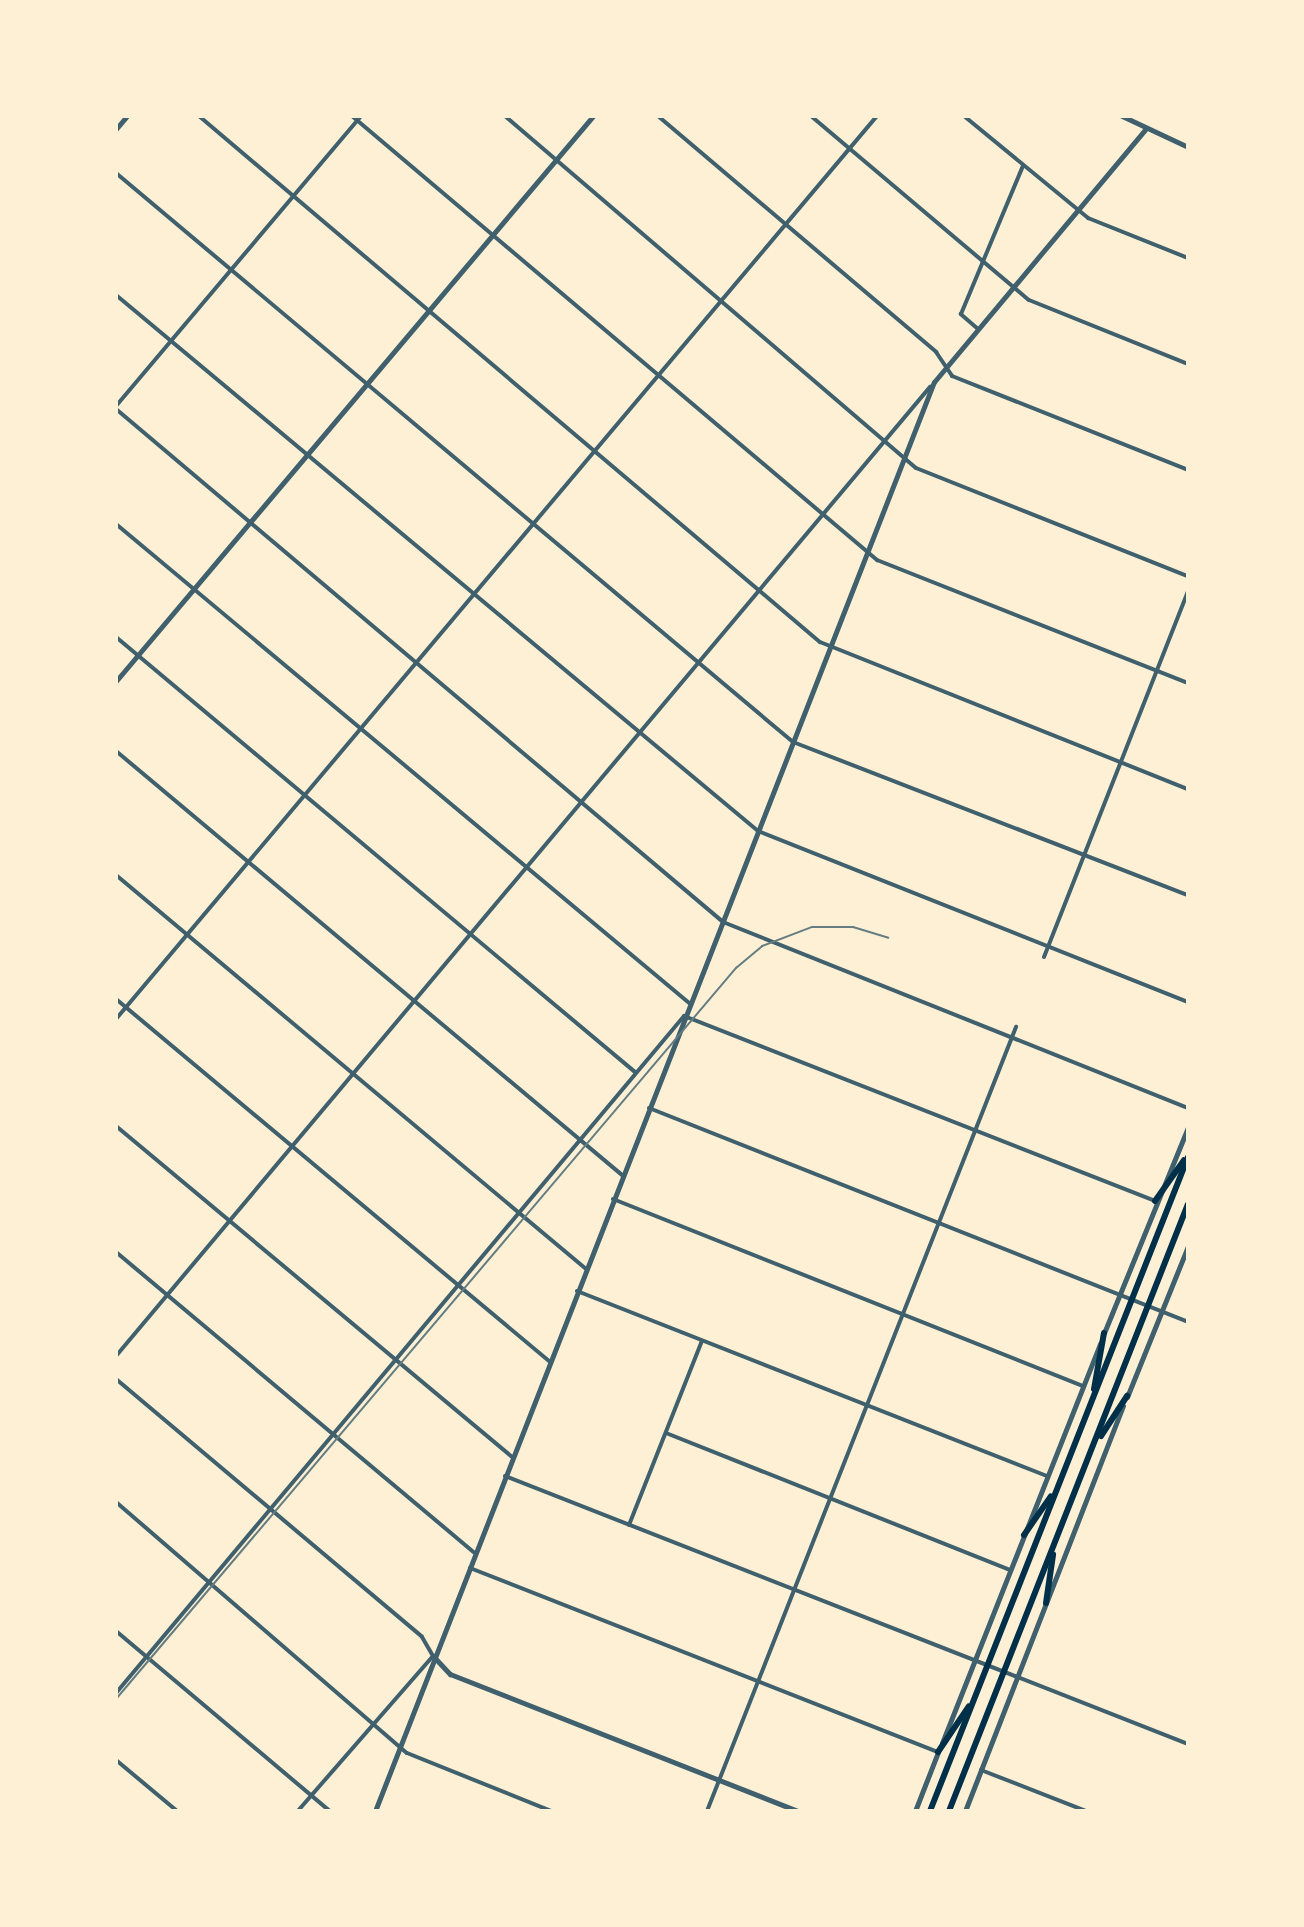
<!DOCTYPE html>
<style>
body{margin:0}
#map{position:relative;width:1304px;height:1927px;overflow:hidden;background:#fdf0d5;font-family:Jost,sans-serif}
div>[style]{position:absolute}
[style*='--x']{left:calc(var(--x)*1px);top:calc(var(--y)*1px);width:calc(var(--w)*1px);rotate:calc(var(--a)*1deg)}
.minor>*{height:4px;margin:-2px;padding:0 2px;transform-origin:2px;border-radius:2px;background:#3f606c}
.tertiary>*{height:5px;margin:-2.5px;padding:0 2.5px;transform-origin:2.5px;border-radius:2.5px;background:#3f606c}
.trunk>*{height:6px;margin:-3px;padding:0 3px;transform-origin:3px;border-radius:3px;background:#003049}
.rail>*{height:2px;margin:-1px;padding:0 1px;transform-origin:1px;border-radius:1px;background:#657d81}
span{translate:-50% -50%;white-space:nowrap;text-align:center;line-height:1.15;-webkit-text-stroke:6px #fdf0d5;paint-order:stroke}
.frame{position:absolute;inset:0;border:118px solid #fdf0d5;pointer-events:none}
</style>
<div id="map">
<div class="minor">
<div style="--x:199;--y:116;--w:814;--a:40.27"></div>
<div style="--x:820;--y:642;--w:396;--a:21.8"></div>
<div style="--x:352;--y:116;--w:688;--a:40.22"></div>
<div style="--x:877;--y:560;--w:334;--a:21.6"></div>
<div style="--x:505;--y:116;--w:541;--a:40.58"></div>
<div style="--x:916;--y:468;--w:293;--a:21.7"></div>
<div style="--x:658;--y:116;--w:365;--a:40.3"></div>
<div style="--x:936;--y:352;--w:29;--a:56"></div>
<div style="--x:952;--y:376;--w:254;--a:21.7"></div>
<div style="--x:811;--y:116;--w:285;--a:40.2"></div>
<div style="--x:1029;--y:300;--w:171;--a:21.9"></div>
<div style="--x:964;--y:116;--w:161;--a:39.4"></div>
<div style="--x:1088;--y:218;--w:108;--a:21.8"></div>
<div style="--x:116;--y:173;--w:884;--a:40.05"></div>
<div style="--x:793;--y:742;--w:424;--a:21.2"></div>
<div style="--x:116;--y:295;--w:836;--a:39.86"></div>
<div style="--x:758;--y:831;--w:463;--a:21.7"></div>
<div style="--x:978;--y:329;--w:23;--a:-139"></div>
<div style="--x:961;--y:314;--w:160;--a:-67.3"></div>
<div style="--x:116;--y:406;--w:380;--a:-49.8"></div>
<div style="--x:116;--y:409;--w:795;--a:40.2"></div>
<div style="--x:723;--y:922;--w:501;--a:21.8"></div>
<div style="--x:116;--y:524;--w:747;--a:39.89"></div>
<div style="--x:116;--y:637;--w:677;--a:39.97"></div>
<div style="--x:116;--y:751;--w:660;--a:39.96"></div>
<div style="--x:116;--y:875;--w:613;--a:39.97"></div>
<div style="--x:1044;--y:957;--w:393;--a:-68.5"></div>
<div style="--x:116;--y:999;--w:564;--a:39.9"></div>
<div style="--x:116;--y:1019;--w:1181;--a:-49.88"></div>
<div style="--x:649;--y:1108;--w:580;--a:21.65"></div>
<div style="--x:116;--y:1126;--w:515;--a:39.88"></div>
<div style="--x:613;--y:1199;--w:506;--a:21.7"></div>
<div style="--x:116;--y:1252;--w:467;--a:40"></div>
<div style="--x:577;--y:1291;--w:505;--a:21.49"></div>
<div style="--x:116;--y:1356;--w:1266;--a:-49.97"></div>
<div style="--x:116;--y:1379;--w:400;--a:40.1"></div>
<div style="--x:422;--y:1637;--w:22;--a:60"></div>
<div style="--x:433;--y:1656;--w:206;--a:131.1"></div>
<div style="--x:666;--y:1433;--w:370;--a:21.7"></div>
<div style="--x:505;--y:1476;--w:734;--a:21.42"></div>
<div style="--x:116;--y:1502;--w:384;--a:40.8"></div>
<div style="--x:407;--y:1753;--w:155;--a:21.9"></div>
<div style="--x:629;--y:1525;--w:198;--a:-68.4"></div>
<div style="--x:470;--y:1568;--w:503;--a:21.46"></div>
<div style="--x:116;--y:1631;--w:280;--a:40.1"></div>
<div style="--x:116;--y:1693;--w:884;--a:-50"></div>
<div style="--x:684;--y:1016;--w:506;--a:21.44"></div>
<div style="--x:116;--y:1760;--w:80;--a:39.9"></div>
<div style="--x:981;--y:1770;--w:113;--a:21.3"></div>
<div style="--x:707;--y:1811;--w:843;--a:-68.49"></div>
</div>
<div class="tertiary">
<div style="--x:1122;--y:116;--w:73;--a:25.2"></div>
<div style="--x:116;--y:129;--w:17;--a:-50"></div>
<div style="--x:116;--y:681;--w:739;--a:-49.83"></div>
<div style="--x:1104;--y:1333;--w:222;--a:-67.8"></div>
<div style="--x:1127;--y:1397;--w:163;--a:-68"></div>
<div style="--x:433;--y:1656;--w:25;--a:47"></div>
<div style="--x:450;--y:1674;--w:374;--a:21.5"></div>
<div style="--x:942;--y:1743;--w:430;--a:-68.4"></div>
<div style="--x:375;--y:1811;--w:1534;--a:-68.64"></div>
<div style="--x:934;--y:382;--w:329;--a:-50.1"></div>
<div style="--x:915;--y:1811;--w:63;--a:-68.7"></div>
<div style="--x:965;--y:1811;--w:435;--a:-68.7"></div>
</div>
<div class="trunk">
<div style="--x:1155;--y:1201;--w:50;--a:-54.7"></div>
<div style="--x:1094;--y:1389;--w:57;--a:-79.9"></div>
<div style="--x:1101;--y:1436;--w:48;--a:-57"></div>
<div style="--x:1024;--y:1535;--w:47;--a:-55.3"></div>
<div style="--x:1046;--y:1603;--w:49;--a:-81.7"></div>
<div style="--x:938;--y:1752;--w:55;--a:-56"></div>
<div style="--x:930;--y:1811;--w:703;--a:-68.47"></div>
<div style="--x:949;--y:1811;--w:652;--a:-68.51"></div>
</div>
<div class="rail">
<div style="--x:116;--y:1699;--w:959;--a:-49.7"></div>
<div style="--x:736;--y:968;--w:34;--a:-40"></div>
<div style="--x:762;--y:946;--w:53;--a:-20.8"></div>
<div style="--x:812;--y:927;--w:41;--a:0"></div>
<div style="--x:853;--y:927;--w:37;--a:17"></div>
</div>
<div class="frame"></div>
</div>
